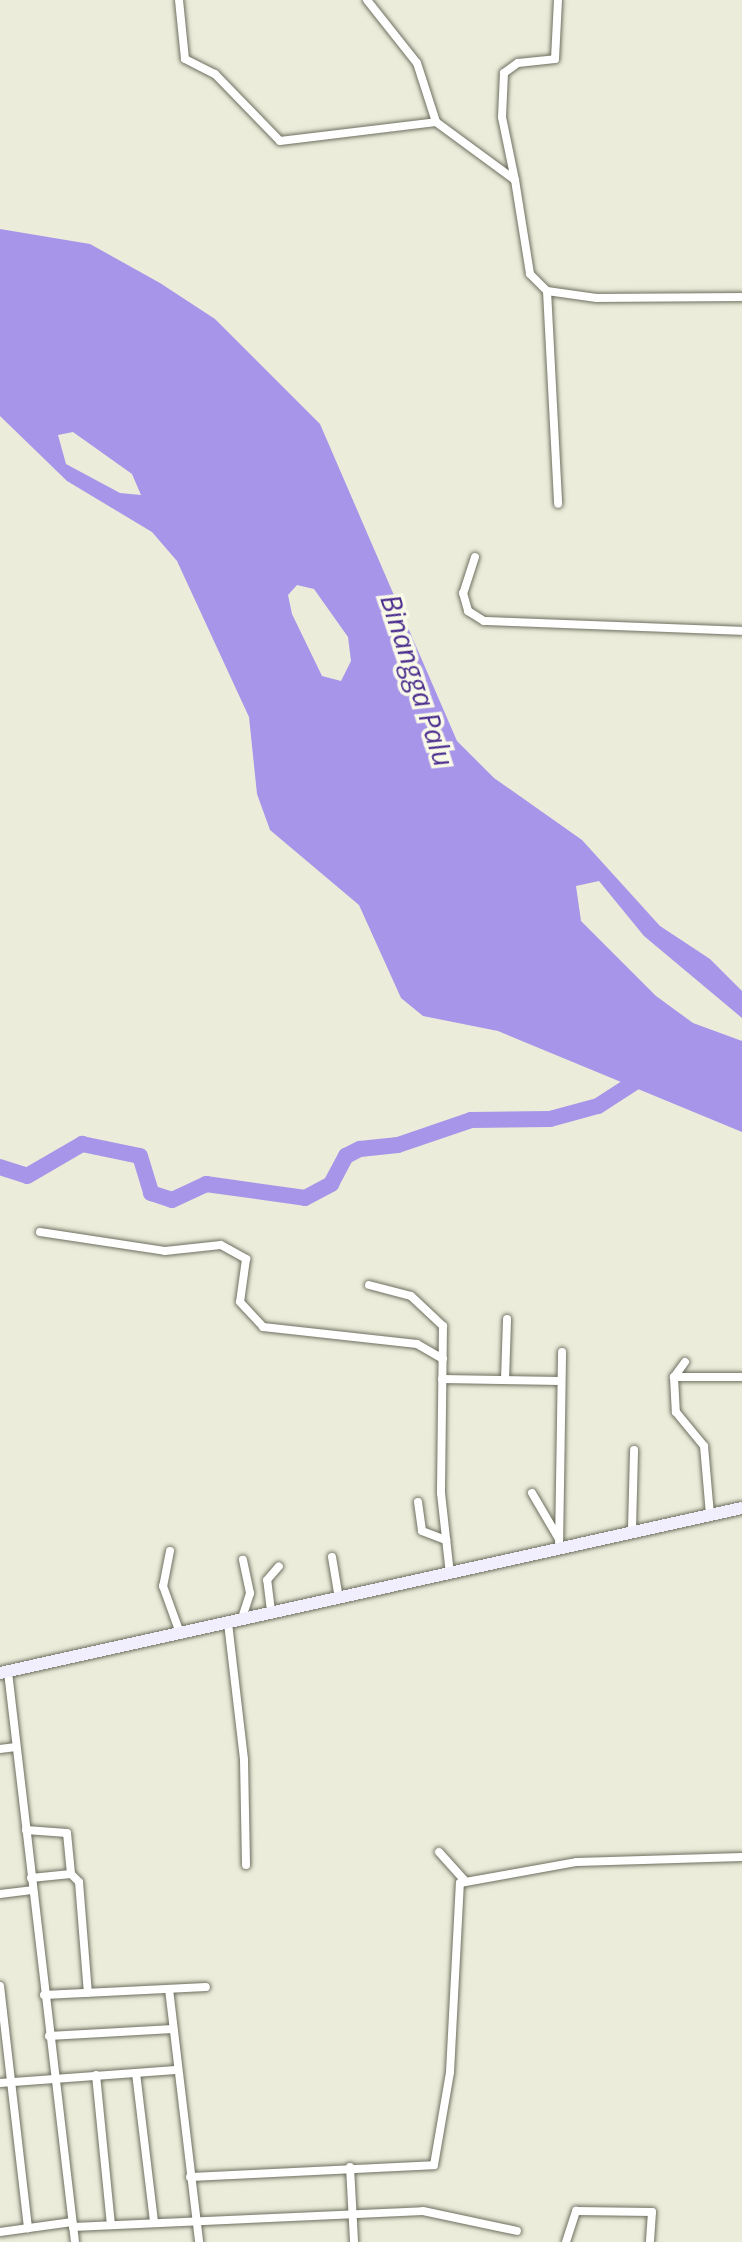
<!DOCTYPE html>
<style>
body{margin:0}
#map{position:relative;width:742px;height:2242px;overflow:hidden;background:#ececdb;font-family:"Open Sans",sans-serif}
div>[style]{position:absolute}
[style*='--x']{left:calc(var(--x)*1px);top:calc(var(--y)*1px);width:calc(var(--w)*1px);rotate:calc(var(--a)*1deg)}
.water>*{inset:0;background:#a695e8}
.river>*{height:16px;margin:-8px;padding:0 8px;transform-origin:8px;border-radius:8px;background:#a695e8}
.roads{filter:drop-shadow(0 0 2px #6f6f60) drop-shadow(0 0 2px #6f6f60)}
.minor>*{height:8px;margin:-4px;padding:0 4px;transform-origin:4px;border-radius:4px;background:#fff}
.secondary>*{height:12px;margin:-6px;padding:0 6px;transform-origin:6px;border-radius:6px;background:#f1effd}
span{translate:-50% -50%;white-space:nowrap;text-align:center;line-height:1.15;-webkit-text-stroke:7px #f9fae8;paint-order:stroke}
.water-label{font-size:28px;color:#4b2e8e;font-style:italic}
</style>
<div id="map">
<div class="water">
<div style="clip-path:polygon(evenodd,0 229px,90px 244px,160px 283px,215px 319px,320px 424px,457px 741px,494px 778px,582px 840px,660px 926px,710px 959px,742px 991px,742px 1018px,644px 936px,599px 881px,576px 886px,581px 921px,656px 996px,693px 1023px,742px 1041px,742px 1132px,498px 1031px,423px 1016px,401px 998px,359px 905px,270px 830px,257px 794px,249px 717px,177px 561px,152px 532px,67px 481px,0 416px,0 229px,73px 432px,132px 474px,141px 495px,120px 493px,66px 464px,58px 435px,73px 432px,0 229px,297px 585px,314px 589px,348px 637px,351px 661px,341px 681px,322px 676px,292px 614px,288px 595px,297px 585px)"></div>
</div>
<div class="river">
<div style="--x:0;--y:1167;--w:28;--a:18"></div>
<div style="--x:27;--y:1176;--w:64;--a:-30.2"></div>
<div style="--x:82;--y:1144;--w:59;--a:11.7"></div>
<div style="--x:140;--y:1156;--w:39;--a:73"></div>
<div style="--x:151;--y:1193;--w:22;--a:18"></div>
<div style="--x:172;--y:1200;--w:38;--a:-25"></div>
<div style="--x:206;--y:1184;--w:100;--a:8"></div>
<div style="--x:305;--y:1198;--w:30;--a:-28"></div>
<div style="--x:331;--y:1184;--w:32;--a:-62"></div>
<div style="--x:346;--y:1156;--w:16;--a:-27"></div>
<div style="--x:360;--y:1149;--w:38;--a:-6"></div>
<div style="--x:398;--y:1145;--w:77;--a:-18.9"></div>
<div style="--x:471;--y:1120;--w:79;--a:-0.7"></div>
<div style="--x:550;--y:1119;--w:50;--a:-15.2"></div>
<div style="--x:598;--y:1106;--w:57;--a:-32.9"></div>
</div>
<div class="roads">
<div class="minor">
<div style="--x:179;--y:0;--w:59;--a:84.2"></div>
<div style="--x:185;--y:59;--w:34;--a:27"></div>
<div style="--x:215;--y:74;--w:93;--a:45.9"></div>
<div style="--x:280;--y:141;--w:157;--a:-6.9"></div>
<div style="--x:436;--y:122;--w:98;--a:36.3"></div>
<div style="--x:515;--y:180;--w:95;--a:80.9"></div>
<div style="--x:530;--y:274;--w:24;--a:45"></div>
<div style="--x:547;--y:291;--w:50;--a:8"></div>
<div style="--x:597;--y:298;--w:145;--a:-0.4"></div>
<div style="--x:367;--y:0;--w:80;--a:51.6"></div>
<div style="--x:417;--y:63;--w:62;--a:72.1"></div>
<div style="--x:515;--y:180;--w:64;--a:-101.7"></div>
<div style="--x:502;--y:117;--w:44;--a:-87.4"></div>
<div style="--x:504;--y:73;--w:17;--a:-36"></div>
<div style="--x:518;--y:63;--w:37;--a:-6"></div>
<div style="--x:555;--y:59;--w:59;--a:-87.1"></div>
<div style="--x:547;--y:291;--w:213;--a:87"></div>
<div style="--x:475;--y:557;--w:38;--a:108"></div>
<div style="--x:463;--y:593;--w:19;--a:74"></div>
<div style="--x:468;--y:611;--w:19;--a:32"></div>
<div style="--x:484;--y:621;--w:258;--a:2.2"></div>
<div style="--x:40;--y:1232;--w:126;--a:8.6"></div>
<div style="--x:165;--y:1251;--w:56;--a:-6.1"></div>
<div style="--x:221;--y:1245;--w:29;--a:29"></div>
<div style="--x:246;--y:1259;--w:43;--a:97.9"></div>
<div style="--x:240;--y:1302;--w:34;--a:47"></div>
<div style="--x:263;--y:1327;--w:155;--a:6.3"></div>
<div style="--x:417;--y:1344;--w:30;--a:30"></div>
<div style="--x:369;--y:1285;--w:43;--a:14.7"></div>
<div style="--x:411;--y:1296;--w:44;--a:43.2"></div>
<div style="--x:443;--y:1326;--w:167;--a:90.7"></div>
<div style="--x:441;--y:1493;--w:81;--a:83.7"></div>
<div style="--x:685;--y:1362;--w:19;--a:126"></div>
<div style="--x:674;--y:1377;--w:35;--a:87"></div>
<div style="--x:676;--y:1412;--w:44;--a:50.5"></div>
<div style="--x:704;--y:1446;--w:69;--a:85"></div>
<div style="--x:674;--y:1377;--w:68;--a:0"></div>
<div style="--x:442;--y:1379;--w:118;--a:1"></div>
<div style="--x:505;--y:1380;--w:61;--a:-88.1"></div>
<div style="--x:532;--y:1493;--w:53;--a:59.6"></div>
<div style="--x:418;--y:1502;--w:29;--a:82"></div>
<div style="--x:422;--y:1531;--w:26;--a:21"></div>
<div style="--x:632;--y:1529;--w:79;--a:-88.5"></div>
<div style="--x:559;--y:1548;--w:196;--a:-89.1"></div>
<div style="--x:170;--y:1551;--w:36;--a:101"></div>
<div style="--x:163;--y:1586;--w:50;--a:70.1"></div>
<div style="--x:332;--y:1557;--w:43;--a:80.5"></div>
<div style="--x:271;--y:1611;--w:31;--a:-97"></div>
<div style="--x:267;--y:1580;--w:18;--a:-49"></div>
<div style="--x:242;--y:1618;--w:26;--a:-72"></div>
<div style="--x:250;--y:1593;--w:34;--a:-102"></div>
<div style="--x:228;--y:1623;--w:138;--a:83.3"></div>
<div style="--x:244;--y:1760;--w:105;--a:88.9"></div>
<div style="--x:8;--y:1672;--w:574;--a:83.3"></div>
<div style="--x:0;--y:1749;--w:16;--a:-7"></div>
<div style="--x:26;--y:1830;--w:41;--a:4.2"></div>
<div style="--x:67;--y:1833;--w:41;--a:84.4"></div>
<div style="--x:439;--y:1852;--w:39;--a:48"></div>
<div style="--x:31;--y:1878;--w:40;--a:-5.7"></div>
<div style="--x:71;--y:1874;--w:11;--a:45"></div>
<div style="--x:79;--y:1882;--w:111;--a:85.4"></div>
<div style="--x:0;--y:1894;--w:32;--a:-7"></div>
<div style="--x:0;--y:1986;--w:244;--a:83.4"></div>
<div style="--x:169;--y:1989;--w:255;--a:83.2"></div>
<div style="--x:44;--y:1995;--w:162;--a:-2.8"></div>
<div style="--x:49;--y:2036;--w:124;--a:-3.2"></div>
<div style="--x:136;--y:2073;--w:149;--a:83.1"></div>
<div style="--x:96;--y:2075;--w:150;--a:84.3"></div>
<div style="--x:0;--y:2083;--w:176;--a:-4.2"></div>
<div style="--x:350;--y:2167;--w:75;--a:86.9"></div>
<div style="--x:190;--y:2177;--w:244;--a:-2.8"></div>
<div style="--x:434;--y:2165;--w:94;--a:-80.2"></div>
<div style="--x:450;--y:2072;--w:189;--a:-87"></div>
<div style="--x:460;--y:1883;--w:119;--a:-10.2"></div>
<div style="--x:577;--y:1862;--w:165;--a:-1.7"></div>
<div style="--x:73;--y:2227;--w:350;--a:-2.6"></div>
<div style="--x:423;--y:2211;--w:96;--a:12"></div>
<div style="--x:0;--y:2232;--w:73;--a:-7.9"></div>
<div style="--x:566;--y:2242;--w:33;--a:-72"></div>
<div style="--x:576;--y:2211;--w:76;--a:0.8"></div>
<div style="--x:652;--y:2212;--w:30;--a:94"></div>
</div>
<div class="secondary">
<div style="--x:0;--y:1673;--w:760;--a:-12.54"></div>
</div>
</div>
<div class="water-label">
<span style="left:418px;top:680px;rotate:72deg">Binangga Palu</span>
</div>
</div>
